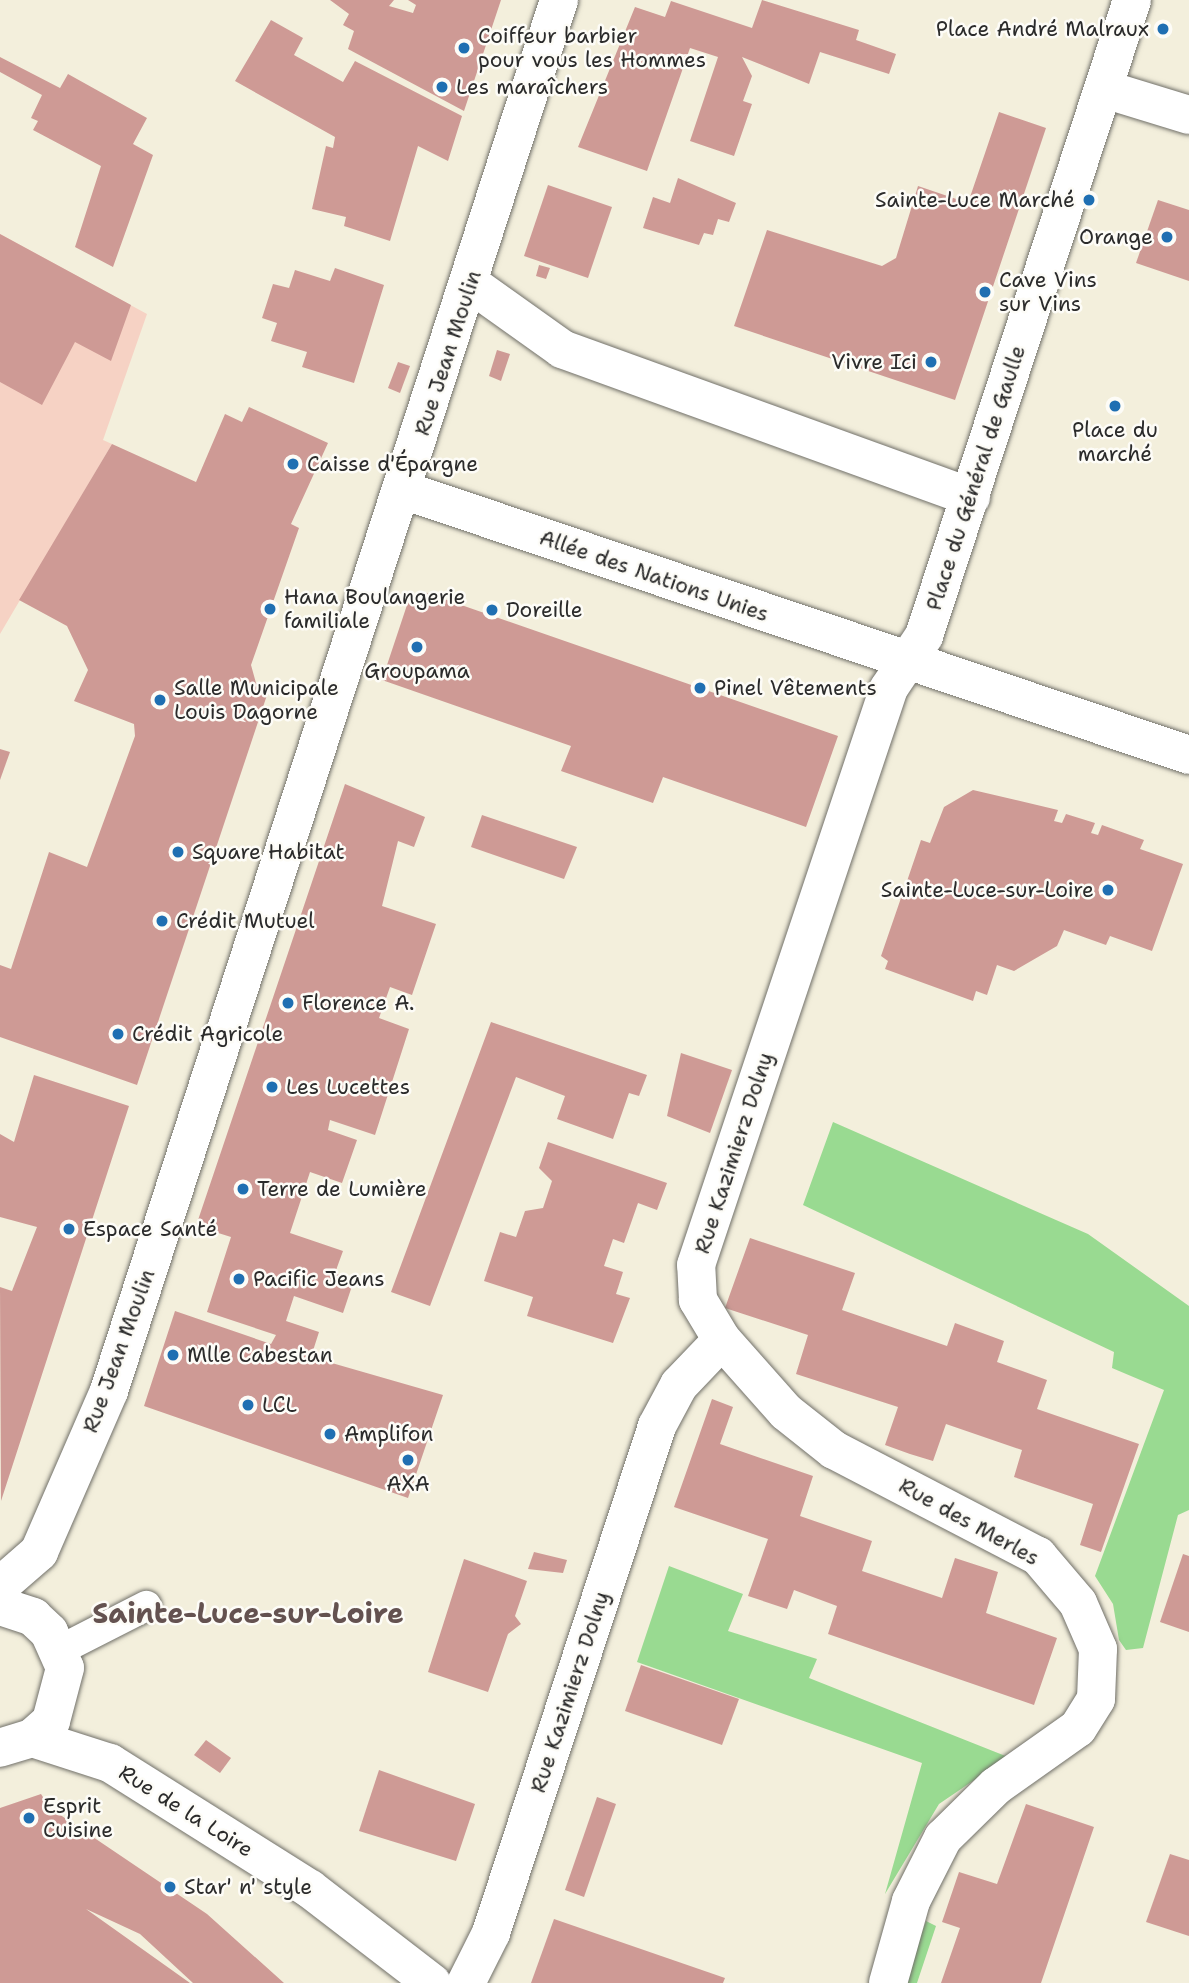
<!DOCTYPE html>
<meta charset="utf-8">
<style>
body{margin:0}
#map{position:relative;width:1189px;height:1983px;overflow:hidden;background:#f3efdc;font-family:"Shantell Sans",sans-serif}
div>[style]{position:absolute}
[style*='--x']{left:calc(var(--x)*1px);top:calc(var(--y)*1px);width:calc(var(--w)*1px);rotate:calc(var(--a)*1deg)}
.built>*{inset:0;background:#f6d2c4}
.green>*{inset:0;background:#99da91}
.building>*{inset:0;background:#ce9a95}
.roads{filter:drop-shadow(0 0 2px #717069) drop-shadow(0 0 2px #717069)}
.lane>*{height:30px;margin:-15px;padding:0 15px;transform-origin:15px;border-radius:15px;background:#fff}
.street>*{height:38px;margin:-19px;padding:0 19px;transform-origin:19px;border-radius:19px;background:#fff}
.secondary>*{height:38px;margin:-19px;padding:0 19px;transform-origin:19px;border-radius:19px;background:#fff}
.dots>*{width:19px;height:19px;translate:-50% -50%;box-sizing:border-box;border:4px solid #fdfcf7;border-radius:50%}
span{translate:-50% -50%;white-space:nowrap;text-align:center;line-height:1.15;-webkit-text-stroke:5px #fdfcf7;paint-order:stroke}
.poi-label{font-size:21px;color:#2b2b2b}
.right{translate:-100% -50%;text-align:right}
.left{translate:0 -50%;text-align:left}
.street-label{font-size:21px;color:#2b2b2b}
.district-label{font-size:28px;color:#645250;font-weight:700}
</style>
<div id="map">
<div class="built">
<div style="clip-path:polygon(0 234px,147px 314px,103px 440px,112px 444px,0 634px)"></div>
</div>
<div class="green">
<div style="clip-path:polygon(833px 1122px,1088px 1234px,1189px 1306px,1189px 1510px,1178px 1515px,1143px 1648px,1126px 1650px,1119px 1640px,1113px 1604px,1095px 1576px,1164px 1390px,1112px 1368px,1114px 1352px,803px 1205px)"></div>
<div style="clip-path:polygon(669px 1566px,743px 1594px,728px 1631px,817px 1659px,809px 1678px,1008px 1757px,939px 1804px,885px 1894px,922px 1763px,637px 1662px)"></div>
<div style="clip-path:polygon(926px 1921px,936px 1926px,917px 1983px,904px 1983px)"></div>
</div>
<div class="building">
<div style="clip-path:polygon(330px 0,394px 0,389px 6px,413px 13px,416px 5px,408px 0,501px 0,464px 111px,348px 49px,354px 31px,343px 25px,349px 14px)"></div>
<div style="clip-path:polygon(762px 0,859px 30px,856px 40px,896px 54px,889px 74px,820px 52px,809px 84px,742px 57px,752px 76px,743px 101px,752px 104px,734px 156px,690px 141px,718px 57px,690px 48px,647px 171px,578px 147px,635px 7px,665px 17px,671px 1px,752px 28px)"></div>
<div style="clip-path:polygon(271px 20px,303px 38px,294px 55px,343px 82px,355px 61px,462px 116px,448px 161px,418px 146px,390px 241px,344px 226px,346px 217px,312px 209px,326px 146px,333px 148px,335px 137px,235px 81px)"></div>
<div style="clip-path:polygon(0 57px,60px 88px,68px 74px,147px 118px,133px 144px,153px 155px,113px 267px,75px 247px,101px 166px,33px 130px,38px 121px,31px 118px,42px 95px,0 72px)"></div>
<div style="clip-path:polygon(999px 112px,1046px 128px,955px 400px,734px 326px,767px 230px,882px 266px,896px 258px,918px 186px,968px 203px)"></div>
<div style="clip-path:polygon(678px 178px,736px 203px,729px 222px,718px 219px,713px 235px,704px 233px,699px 245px,643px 228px,653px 197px,670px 203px)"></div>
<div style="clip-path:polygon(548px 185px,612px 207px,588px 278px,524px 256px)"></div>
<div style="clip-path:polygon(1158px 200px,1189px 210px,1189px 281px,1136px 263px)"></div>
<div style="clip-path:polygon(0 234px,131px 305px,111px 361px,75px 342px,42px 405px,0 382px)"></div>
<div style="clip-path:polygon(539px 265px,550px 268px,546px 279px,536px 276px)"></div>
<div style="clip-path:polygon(335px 268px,384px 285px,354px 383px,302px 367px,307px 352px,271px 341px,277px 323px,262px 318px,273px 284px,289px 288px,295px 270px,330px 281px)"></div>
<div style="clip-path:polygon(497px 350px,510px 354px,501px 381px,489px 376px)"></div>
<div style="clip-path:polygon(398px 362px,410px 366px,400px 393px,388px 388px)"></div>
<div style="clip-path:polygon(249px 407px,328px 443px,291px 524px,299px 528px,251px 665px,256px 683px,269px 689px,137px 1085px,0 1037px,0 965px,11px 969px,49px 852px,87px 867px,135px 736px,134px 724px,74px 701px,88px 670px,67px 626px,19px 600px,112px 444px,196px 482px,225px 414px,242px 422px)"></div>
<div style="clip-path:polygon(424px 592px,838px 736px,806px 827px,663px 777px,653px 803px,561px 771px,571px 746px,382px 680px,408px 602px)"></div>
<div style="clip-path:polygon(0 749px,10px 752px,0 780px)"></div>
<div style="clip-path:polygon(345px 784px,425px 817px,414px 847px,398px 841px,382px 906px,436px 924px,412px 995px,390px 987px,379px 1018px,409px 1029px,375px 1135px,330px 1120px,328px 1130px,357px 1140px,342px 1183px,310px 1172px,290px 1233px,343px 1251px,335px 1273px,354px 1280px,343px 1313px,294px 1296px,286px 1321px,319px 1332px,311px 1357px,443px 1395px,408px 1498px,144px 1406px,175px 1311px,271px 1344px,276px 1335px,207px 1312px,231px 1237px,196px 1226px)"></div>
<div style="clip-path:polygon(973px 790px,1058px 810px,1054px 821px,1062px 823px,1066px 814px,1095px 823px,1091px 833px,1098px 835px,1102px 825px,1144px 840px,1140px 849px,1183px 864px,1152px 951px,1110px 936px,1106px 945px,1064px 930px,1057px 946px,1014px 971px,997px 965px,987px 995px,976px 991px,973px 1001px,885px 969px,888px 961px,881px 956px,902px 895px,916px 899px,918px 891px,905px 887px,921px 840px,930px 843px,944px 807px)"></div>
<div style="clip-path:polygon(482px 815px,577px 847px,564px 879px,471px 847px)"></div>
<div style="clip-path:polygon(491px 1022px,647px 1075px,639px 1096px,629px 1093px,613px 1139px,557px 1119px,565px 1096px,516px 1077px,430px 1306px,391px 1292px)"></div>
<div style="clip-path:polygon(681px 1053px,732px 1070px,710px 1133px,667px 1116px)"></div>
<div style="clip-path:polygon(34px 1075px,129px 1106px,1px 1501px,0 1287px,12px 1291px,37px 1227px,0 1217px,0 1134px,14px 1142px)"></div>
<div style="clip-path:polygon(548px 1142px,667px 1183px,657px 1210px,638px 1203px,624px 1243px,613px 1239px,604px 1266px,623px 1272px,616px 1294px,630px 1298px,613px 1343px,527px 1316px,533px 1297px,484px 1281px,500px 1232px,516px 1237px,525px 1211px,543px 1208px,552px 1181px,539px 1168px)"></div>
<div style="clip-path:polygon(750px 1238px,855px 1273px,842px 1310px,947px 1346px,955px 1323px,1004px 1341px,997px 1362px,1047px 1380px,1037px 1409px,1139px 1444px,1101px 1552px,1080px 1545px,1093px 1504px,1014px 1477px,1022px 1450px,946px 1424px,933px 1461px,910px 1454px,885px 1445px,898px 1407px,796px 1374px,808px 1335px,725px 1308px)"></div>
<div style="clip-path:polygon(712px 1399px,733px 1407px,720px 1444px,813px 1476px,800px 1516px,872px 1541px,862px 1571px,942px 1598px,955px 1558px,998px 1572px,986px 1613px,1057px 1638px,1034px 1705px,828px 1634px,837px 1606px,794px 1590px,787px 1609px,748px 1596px,768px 1539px,674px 1507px)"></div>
<div style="clip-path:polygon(534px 1552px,567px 1560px,563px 1573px,528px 1569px)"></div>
<div style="clip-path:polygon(1183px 1554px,1189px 1556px,1189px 1632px,1160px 1622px)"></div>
<div style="clip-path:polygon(464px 1559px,527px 1581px,515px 1616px,521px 1624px,508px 1634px,488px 1692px,428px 1672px)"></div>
<div style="clip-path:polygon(641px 1665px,739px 1699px,722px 1745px,625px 1711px)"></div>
<div style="clip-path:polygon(206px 1740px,231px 1758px,220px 1773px,194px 1755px)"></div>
<div style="clip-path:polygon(379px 1770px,475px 1804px,456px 1861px,359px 1831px)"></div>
<div style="clip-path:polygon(41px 1794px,50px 1808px,207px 1914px,284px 1983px,193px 1983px,140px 1934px,86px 1909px,190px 1983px,0 1983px,0 1808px)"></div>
<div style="clip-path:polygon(597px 1797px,616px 1804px,584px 1897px,565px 1890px)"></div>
<div style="clip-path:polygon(1026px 1804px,1094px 1827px,1041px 1983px,941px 1983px,960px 1928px,942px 1922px,959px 1872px,997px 1884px)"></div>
<div style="clip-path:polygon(1170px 1854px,1189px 1860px,1189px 1936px,1146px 1922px)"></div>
<div style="clip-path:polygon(554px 1919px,725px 1978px,723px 1983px,531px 1983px)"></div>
</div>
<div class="roads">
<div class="lane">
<div style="--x:60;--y:1650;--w:97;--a:-27.1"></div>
</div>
<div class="street">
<div style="--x:1104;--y:89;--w:89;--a:17"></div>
<div style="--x:471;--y:284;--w:112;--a:35.5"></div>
<div style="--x:562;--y:349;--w:435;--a:19.9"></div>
<div style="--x:403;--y:490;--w:829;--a:18.63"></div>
<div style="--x:466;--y:1983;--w:56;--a:-63.4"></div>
<div style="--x:491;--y:1933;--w:533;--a:-71.87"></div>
<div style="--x:657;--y:1426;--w:47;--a:-61.8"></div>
<div style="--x:679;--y:1385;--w:62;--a:-46.3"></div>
<div style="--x:888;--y:1983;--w:85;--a:-74.3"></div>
<div style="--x:911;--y:1901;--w:71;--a:-63.1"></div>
<div style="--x:943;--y:1838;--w:74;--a:-44.5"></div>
<div style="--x:996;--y:1786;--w:100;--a:-35.3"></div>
<div style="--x:1078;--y:1728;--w:34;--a:-58"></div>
<div style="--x:1096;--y:1699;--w:50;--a:-87.7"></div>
<div style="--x:1098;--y:1649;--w:50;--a:-113.5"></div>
<div style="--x:1078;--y:1603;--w:62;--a:-130.4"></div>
<div style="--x:1038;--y:1556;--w:230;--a:-152.5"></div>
<div style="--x:834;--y:1450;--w:61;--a:-141.6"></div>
<div style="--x:786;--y:1412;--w:96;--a:-131.6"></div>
<div style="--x:722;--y:1340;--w:47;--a:-121"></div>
<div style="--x:698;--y:1300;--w:35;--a:-93"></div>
<div style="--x:696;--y:1265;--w:608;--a:-71.51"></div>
<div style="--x:889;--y:688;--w:63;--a:-56.1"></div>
<div style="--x:924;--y:636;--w:669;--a:-71.89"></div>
</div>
<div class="secondary">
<div style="--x:0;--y:1586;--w:52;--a:-41.1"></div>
<div style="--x:39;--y:1552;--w:176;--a:-66.5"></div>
<div style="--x:109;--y:1391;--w:1462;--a:-72.07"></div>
<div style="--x:0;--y:1606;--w:35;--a:18"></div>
<div style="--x:33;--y:1617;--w:22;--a:43"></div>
<div style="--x:49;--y:1632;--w:39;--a:66"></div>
<div style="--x:65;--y:1668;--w:55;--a:104.8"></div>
<div style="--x:51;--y:1721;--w:25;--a:138"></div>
<div style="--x:32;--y:1738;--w:34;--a:163"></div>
<div style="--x:32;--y:1738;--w:82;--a:17.8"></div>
<div style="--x:110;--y:1763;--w:236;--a:32.2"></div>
<div style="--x:310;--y:1889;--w:154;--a:37.6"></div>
</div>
</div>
<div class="dots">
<div style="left:1163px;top:29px;background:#1f6fb2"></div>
<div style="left:464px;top:48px;background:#1f6fb2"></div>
<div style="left:442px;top:87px;background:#1f6fb2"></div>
<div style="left:1089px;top:200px;background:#1f6fb2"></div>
<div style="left:1167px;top:237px;background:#1f6fb2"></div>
<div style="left:985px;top:292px;background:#1f6fb2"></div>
<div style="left:931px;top:362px;background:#1f6fb2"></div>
<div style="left:1115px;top:406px;background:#1f6fb2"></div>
<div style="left:293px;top:464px;background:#1f6fb2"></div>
<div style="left:270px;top:609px;background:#1f6fb2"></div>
<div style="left:492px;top:610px;background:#1f6fb2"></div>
<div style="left:417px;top:647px;background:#1f6fb2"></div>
<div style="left:700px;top:688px;background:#1f6fb2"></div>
<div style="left:160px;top:700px;background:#1f6fb2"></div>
<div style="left:178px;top:852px;background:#1f6fb2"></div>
<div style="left:1108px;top:890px;background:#1f6fb2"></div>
<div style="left:162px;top:921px;background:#1f6fb2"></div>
<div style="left:288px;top:1003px;background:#1f6fb2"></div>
<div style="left:118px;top:1034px;background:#1f6fb2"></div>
<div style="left:272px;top:1087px;background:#1f6fb2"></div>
<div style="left:243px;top:1189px;background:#1f6fb2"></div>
<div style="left:69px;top:1229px;background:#1f6fb2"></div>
<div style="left:239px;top:1279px;background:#1f6fb2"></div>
<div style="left:173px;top:1355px;background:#1f6fb2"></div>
<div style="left:248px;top:1405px;background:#1f6fb2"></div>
<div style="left:330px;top:1434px;background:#1f6fb2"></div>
<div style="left:408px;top:1460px;background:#1f6fb2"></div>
<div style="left:29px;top:1818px;background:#1f6fb2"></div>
<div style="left:170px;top:1887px;background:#1f6fb2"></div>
</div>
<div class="poi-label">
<span class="right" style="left:1149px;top:29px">Place André Malraux</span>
<span class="left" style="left:478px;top:48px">Coiffeur barbier<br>pour vous les Hommes</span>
<span class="left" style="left:456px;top:87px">Les maraîchers</span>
<span class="right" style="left:1075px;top:200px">Sainte-Luce Marché</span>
<span class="right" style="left:1153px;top:237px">Orange</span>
<span class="left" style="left:999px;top:292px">Cave Vins<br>sur Vins</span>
<span class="right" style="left:917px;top:362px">Vivre Ici</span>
<span style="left:1115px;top:442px">Place du<br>marché</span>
<span class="left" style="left:307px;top:464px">Caisse d'Épargne</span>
<span class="left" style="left:284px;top:609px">Hana Boulangerie<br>familiale</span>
<span class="left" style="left:506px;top:610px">Doreille</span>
<span style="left:417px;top:671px">Groupama</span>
<span class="left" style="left:174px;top:700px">Salle Municipale<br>Louis Dagorne</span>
<span class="left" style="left:714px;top:688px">Pinel Vêtements</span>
<span class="left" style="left:192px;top:852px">Square Habitat</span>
<span class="right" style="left:1094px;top:890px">Sainte-Luce-sur-Loire</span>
<span class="left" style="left:176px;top:921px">Crédit Mutuel</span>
<span class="left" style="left:302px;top:1003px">Florence A.</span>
<span class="left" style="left:132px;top:1034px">Crédit Agricole</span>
<span class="left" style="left:286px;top:1087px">Les Lucettes</span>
<span class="left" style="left:257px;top:1189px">Terre de Lumière</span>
<span class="left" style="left:83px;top:1229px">Espace Santé</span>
<span class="left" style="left:253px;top:1279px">Pacific Jeans</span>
<span class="left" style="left:187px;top:1355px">Mlle Cabestan</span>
<span class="left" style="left:262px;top:1405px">LCL</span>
<span class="left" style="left:344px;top:1434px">Amplifon</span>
<span style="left:408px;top:1484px">AXA</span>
<span class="left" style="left:43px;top:1818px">Esprit<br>Cuisine</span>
<span class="left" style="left:184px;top:1887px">Star' n' style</span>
</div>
<div class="street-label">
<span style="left:448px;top:353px;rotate:-72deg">Rue Jean Moulin</span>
<span style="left:976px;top:478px;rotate:-72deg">Place du Général de Gaulle</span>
<span style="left:654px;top:576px;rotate:19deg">Allée des Nations Unies</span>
<span style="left:734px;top:1153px;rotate:-72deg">Rue Kazimierz Dolny</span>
<span style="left:119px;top:1351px;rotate:-70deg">Rue Jean Moulin</span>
<span style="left:969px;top:1522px;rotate:29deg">Rue des Merles</span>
<span style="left:570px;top:1692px;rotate:-72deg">Rue Kazimierz Dolny</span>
<span style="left:186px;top:1811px;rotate:32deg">Rue de la Loire</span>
</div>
<div class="district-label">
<span style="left:248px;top:1613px">Sainte-Luce-sur-Loire</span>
</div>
</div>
